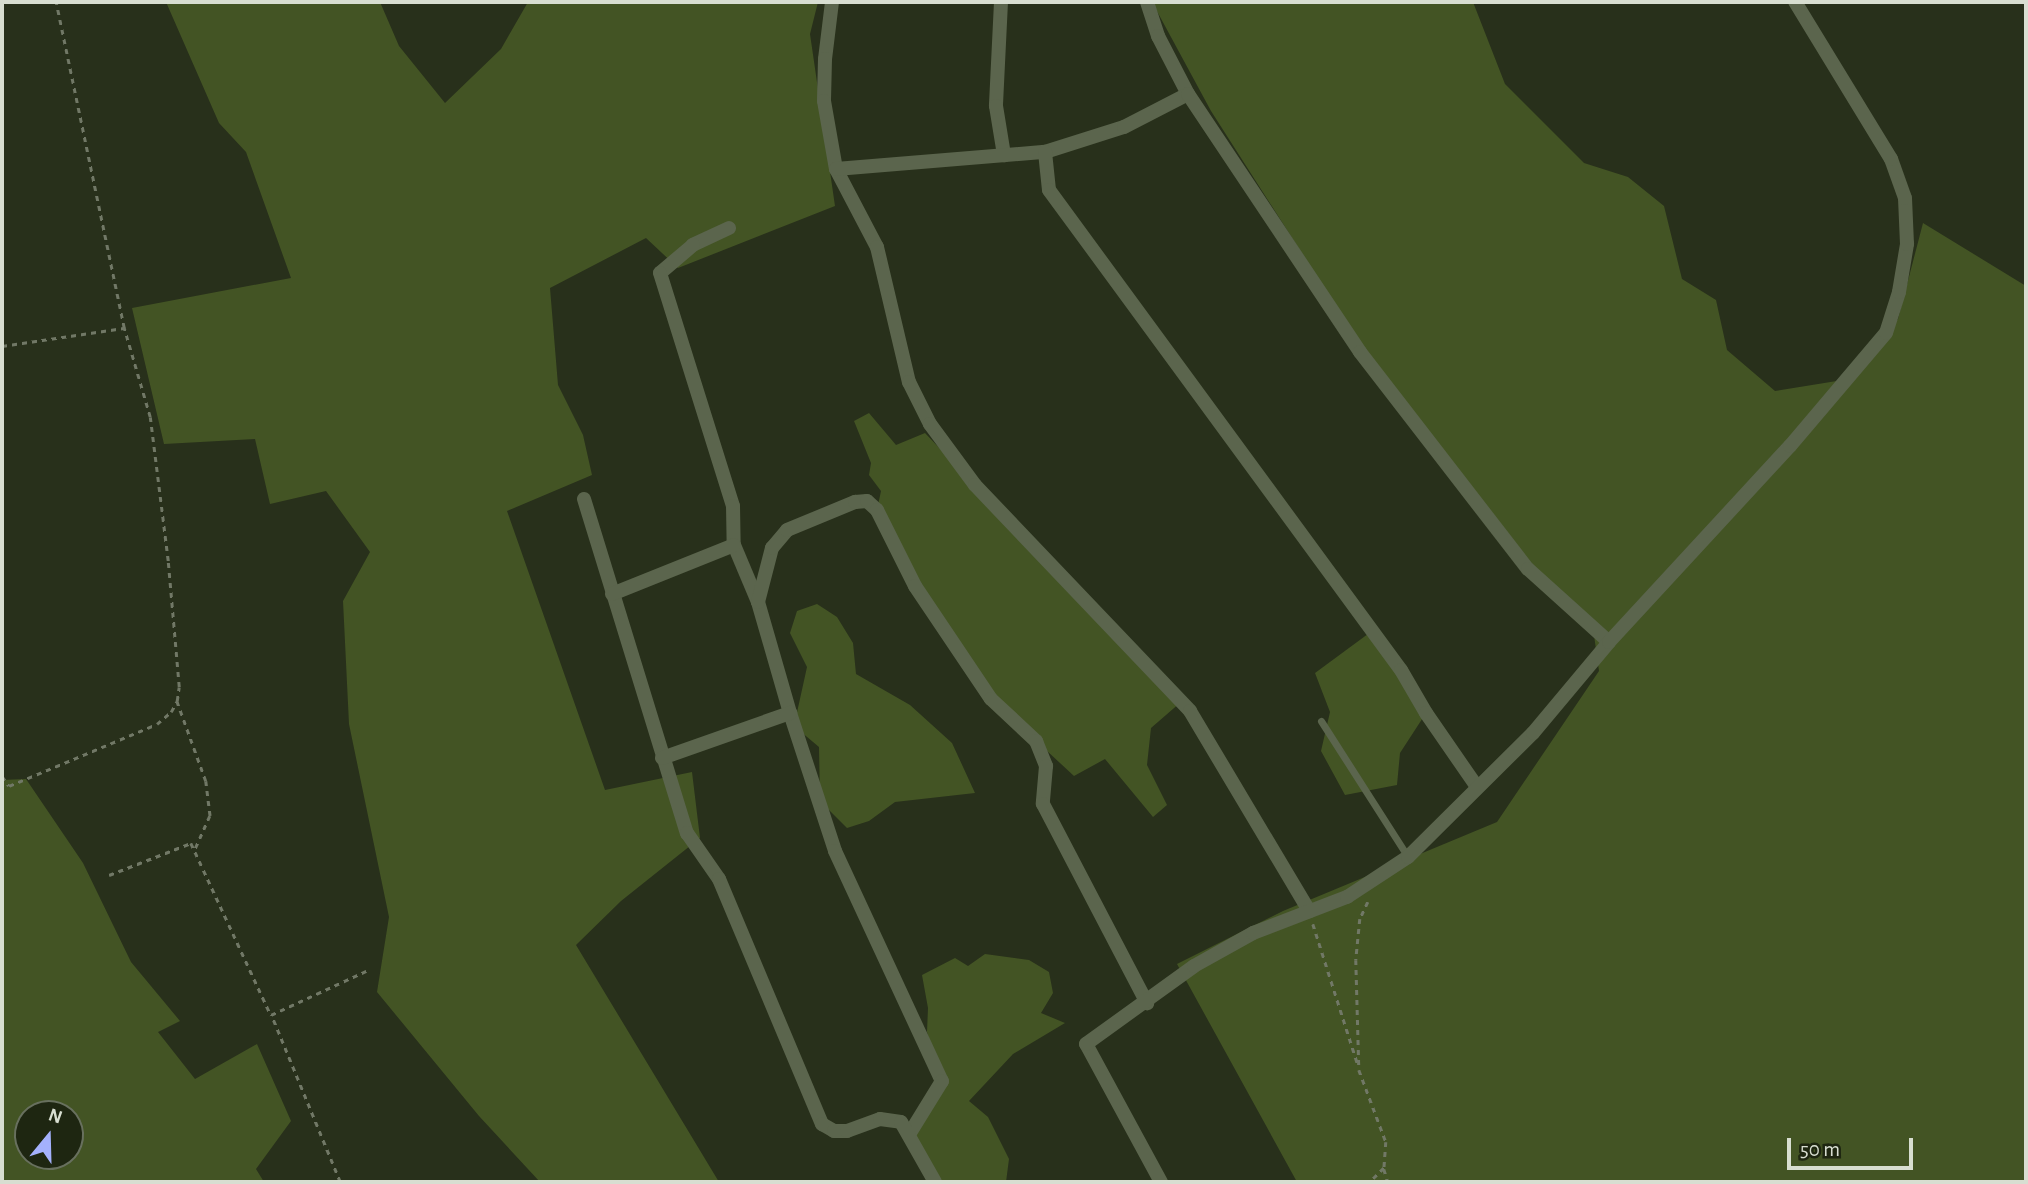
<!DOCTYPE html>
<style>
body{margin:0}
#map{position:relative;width:2028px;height:1184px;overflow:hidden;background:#28301b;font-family:"Alegreya Sans",sans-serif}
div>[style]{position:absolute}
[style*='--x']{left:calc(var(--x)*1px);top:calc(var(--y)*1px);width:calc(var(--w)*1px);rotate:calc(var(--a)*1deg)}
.green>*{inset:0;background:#435424}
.path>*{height:2.5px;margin-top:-1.25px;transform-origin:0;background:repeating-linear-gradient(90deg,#717866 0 5px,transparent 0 10px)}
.lane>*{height:7px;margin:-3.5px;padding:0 3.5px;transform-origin:3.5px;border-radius:3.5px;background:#5b654d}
.street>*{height:14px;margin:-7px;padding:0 7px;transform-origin:7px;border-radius:7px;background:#5b654d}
span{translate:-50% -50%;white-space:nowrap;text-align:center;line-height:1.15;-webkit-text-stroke:6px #1e2611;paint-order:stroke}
.frame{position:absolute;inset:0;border:4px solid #d8ded1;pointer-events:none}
.north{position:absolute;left:14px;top:1100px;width:70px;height:70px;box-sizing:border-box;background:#1e2611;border:2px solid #68705e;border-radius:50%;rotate:19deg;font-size:19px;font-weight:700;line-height:28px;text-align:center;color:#d8ded1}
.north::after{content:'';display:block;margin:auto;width:24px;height:32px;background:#a4b1fc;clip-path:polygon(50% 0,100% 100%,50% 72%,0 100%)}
.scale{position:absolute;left:1787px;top:1138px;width:126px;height:32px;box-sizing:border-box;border:4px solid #d8ded1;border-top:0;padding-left:9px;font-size:21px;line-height:24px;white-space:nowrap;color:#d8ded1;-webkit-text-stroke:5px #1e2611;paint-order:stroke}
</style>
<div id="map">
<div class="green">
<div style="clip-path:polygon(166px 2px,380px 2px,399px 46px,445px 103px,501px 49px,528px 2px,818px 2px,810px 34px,835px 206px,678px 268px,646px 238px,550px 288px,558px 385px,583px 435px,592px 475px,507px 511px,605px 790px,692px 772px,700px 838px,621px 901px,576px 945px,719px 1182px,540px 1182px,479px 1116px,377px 992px,389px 917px,349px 724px,343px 601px,370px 552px,326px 491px,270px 504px,255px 439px,164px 444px,132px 308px,291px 278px,246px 152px,219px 123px)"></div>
<div style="clip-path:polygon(1152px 2px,1473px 2px,1505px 84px,1584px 163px,1628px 177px,1664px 206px,1682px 279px,1716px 300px,1727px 350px,1775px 391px,1849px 379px,1898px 319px,1923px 223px,2026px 286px,2026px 1182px,1297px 1182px,1177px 964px,1283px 911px,1497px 822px,1599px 671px,1593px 628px,1528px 569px,1351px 330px,1211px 111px)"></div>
<div style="clip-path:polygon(869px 413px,896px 445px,925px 433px,1181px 702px,1151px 728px,1147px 765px,1167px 805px,1153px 817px,1105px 759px,1074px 776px,991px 699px,877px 510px,881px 491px,869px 475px,871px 463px,854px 421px)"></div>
<div style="clip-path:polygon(817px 604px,837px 617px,853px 643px,856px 674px,910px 705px,952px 743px,975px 793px,895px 802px,869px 821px,847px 828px,820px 801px,819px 747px,794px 726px,807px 667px,790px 633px,797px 611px)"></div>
<div style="clip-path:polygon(1372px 631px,1426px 713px,1400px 753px,1397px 785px,1345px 795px,1321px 751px,1330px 712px,1315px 673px)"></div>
<div style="clip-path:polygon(evenodd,26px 779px,83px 863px,131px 962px,180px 1021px,158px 1032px,195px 1079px,257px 1044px,291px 1121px,256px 1169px,264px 1182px,2px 1182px,2px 780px,26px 779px,28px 1114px,70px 1114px,70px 1156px,28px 1156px,28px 1114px)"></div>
<div style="clip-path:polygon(985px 954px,1029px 960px,1049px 972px,1053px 993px,1041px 1013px,1065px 1023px,1013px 1054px,969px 1101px,988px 1117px,1009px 1159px,1006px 1182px,935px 1182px,910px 1133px,942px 1081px,927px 1032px,928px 1008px,922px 975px,955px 958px,968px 966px)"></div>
</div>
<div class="path">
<div style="--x:2;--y:346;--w:123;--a:-8.4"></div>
<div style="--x:124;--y:328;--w:333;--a:-101.8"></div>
<div style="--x:177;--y:701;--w:85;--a:70.1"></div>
<div style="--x:206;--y:781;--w:35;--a:83"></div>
<div style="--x:210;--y:816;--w:37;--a:114"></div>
<div style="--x:2;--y:776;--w:12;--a:55"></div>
<div style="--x:9;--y:786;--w:160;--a:-22.7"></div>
<div style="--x:157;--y:724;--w:18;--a:-41"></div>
<div style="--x:171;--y:712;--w:13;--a:-61"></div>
<div style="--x:177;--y:701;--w:14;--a:-82"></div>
<div style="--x:179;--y:687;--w:126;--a:-95"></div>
<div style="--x:168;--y:561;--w:145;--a:-97.1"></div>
<div style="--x:150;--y:417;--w:93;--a:-106.3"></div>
<div style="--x:109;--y:875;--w:88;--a:-21.3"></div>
<div style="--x:191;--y:843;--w:190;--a:65.1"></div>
<div style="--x:1368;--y:902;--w:19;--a:115"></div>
<div style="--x:1360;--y:919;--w:41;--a:95.6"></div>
<div style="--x:1356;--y:960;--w:110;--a:88.4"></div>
<div style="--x:1359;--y:1070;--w:77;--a:69.4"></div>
<div style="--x:1386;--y:1142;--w:26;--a:94"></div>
<div style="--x:1384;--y:1168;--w:20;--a:135"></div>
<div style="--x:1313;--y:924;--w:148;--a:72.3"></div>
<div style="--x:1384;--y:1169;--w:14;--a:73"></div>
<div style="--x:340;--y:1182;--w:181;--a:-112.4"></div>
<div style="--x:271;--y:1015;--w:105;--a:-24.9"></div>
</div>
<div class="lane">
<div style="--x:1321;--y:721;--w:161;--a:57.4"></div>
</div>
<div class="street">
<div style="--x:832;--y:2;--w:57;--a:97"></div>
<div style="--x:825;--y:59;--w:42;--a:91.4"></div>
<div style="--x:824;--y:101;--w:69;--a:80"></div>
<div style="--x:836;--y:169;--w:88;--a:62.3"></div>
<div style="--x:877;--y:247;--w:139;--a:76.7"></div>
<div style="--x:909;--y:382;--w:47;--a:63.4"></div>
<div style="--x:930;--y:424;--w:76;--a:53.6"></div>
<div style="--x:975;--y:485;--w:312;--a:46.4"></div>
<div style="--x:1190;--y:711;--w:233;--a:59.2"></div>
<div style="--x:1001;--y:2;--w:104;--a:92.8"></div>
<div style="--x:996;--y:106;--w:50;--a:80.7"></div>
<div style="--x:1147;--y:2;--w:36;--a:72"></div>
<div style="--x:1158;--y:36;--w:65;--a:62.7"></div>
<div style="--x:1045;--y:152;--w:83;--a:-17.6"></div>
<div style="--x:1124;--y:127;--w:72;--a:-27.3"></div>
<div style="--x:1188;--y:94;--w:310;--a:56.3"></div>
<div style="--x:1360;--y:352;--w:274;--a:52.3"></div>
<div style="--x:1528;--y:569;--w:109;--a:42"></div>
<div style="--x:836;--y:169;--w:210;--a:-4.7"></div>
<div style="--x:1045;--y:152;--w:38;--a:84"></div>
<div style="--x:1049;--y:190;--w:595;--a:53.75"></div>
<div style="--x:1401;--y:670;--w:50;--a:59.8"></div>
<div style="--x:1426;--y:713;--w:90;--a:55.4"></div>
<div style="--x:729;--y:228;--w:40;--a:155"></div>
<div style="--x:693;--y:245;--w:43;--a:139.7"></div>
<div style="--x:660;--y:273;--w:244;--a:72.6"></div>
<div style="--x:733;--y:506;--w:39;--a:89"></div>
<div style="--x:734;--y:545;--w:62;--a:67.2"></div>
<div style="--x:758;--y:602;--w:116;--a:73.9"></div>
<div style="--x:790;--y:713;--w:145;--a:71.9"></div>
<div style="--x:835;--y:851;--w:254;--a:65.1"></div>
<div style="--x:942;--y:1081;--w:61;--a:121.6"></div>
<div style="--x:584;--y:499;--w:350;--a:72.9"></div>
<div style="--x:687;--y:833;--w:56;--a:55.2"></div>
<div style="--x:719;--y:879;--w:266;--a:67.2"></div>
<div style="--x:822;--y:1124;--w:14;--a:30"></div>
<div style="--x:834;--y:1131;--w:13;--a:0"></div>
<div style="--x:847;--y:1131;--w:35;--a:-20"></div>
<div style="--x:880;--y:1119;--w:21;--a:8"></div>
<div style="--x:901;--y:1122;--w:69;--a:60.5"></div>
<div style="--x:612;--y:594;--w:131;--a:-21.9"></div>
<div style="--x:758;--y:602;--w:56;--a:-75.5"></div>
<div style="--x:772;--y:548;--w:23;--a:-50"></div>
<div style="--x:787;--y:530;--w:74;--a:-22.4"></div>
<div style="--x:855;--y:502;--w:12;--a:-5"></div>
<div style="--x:867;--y:501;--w:13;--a:42"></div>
<div style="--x:877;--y:510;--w:85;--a:63.4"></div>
<div style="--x:915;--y:586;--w:136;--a:56.1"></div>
<div style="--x:991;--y:699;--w:62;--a:43"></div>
<div style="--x:1036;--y:741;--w:27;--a:68"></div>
<div style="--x:1046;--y:766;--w:38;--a:95"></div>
<div style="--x:1043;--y:804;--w:225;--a:62.4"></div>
<div style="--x:662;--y:758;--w:136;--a:-19.4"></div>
<div style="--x:1161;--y:1182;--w:157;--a:-118.5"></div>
<div style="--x:1086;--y:1044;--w:133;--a:-35.8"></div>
<div style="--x:1194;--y:966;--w:68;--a:-29.2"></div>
<div style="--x:1253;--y:933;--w:101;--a:-21"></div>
<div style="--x:1347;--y:897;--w:73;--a:-33.3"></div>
<div style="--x:1408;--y:857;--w:176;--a:-44.8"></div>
<div style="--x:1533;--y:733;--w:119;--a:-50.1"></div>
<div style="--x:1609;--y:642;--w:267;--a:-47.3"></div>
<div style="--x:1790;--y:446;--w:148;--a:-49.7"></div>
<div style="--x:1886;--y:333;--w:43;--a:-72.4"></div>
<div style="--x:1899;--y:292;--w:49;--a:-80.5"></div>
<div style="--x:1907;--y:244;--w:46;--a:-92.5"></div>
<div style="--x:1905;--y:198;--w:41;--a:-109.7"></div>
<div style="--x:1891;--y:159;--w:184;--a:-121.4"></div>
</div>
<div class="frame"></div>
<div class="north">N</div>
<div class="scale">50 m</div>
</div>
